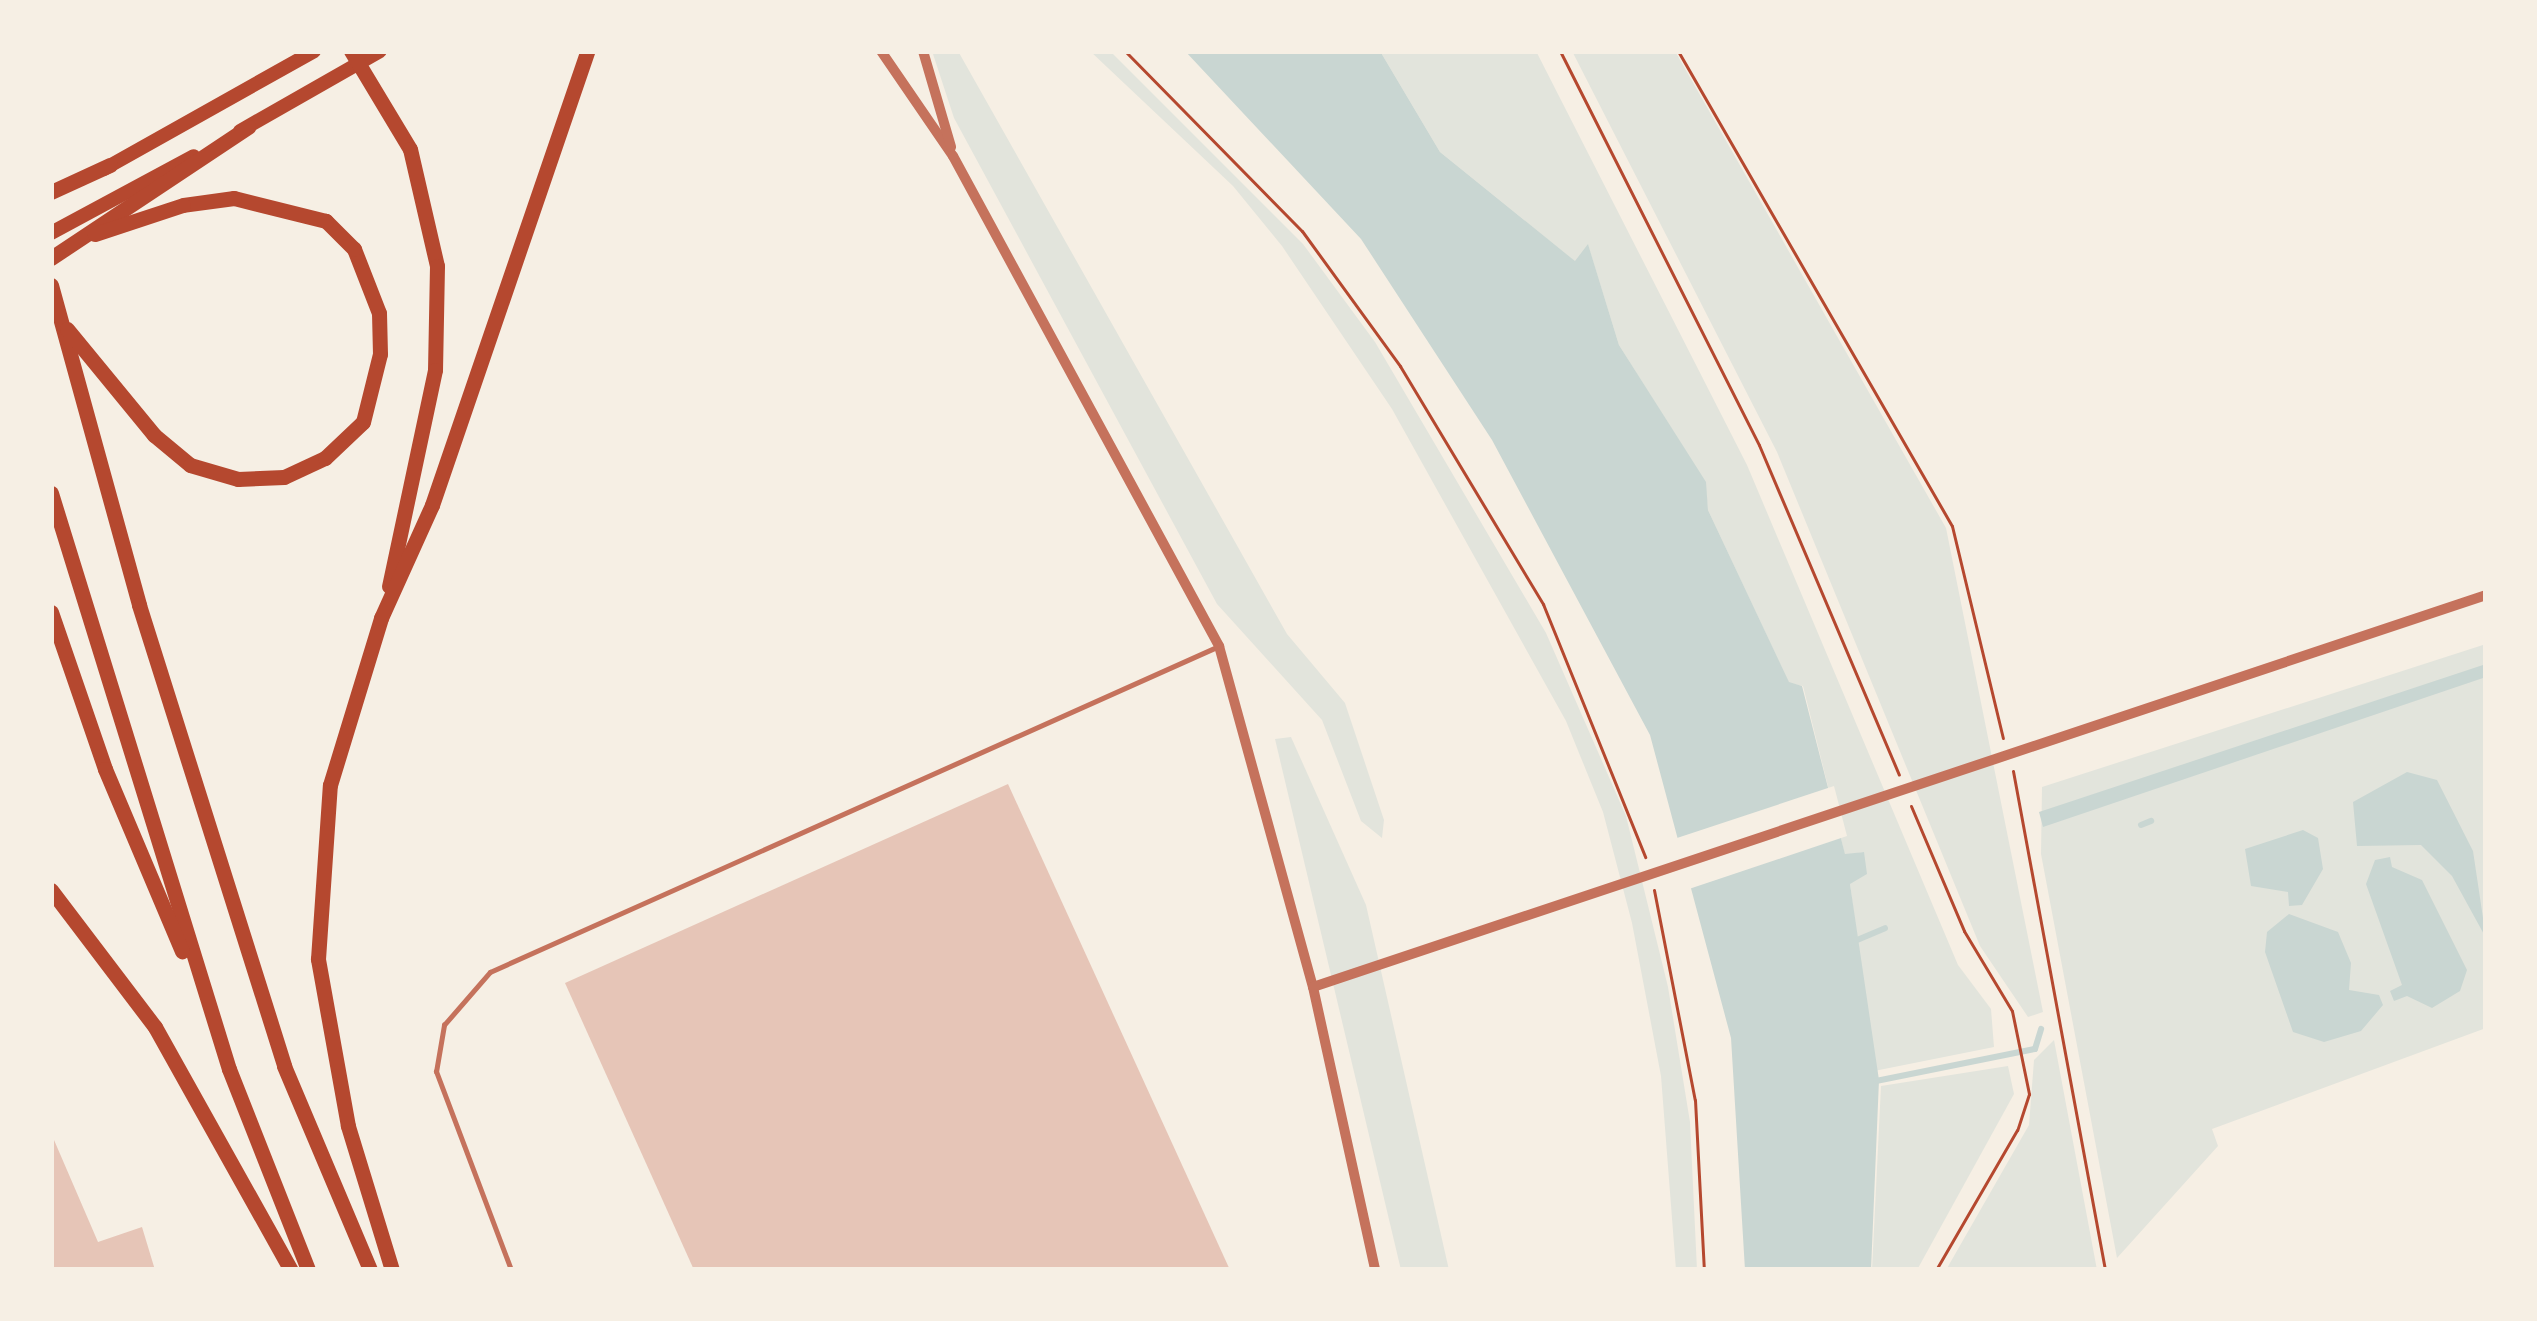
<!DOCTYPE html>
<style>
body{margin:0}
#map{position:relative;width:2537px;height:1321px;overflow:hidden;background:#f6efe4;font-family:"Asap Condensed",sans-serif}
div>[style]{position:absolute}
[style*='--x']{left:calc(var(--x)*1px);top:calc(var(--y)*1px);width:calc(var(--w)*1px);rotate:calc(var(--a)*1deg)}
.green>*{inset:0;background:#e2e4dc}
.water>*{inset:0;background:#c9d6d2}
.pier>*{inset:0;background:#f6efe4}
.stream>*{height:6px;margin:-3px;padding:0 3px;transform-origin:3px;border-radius:3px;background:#c9d6d2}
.building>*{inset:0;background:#e6c5b7}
.path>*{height:3px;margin:-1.5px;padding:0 1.5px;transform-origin:1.5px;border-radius:1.5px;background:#b5482f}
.service>*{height:4.5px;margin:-2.25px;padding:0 2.25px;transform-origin:2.25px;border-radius:2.25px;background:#c5725c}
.tertiary>*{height:10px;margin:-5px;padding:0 5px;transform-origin:5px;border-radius:5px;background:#c5725c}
.trunk>*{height:14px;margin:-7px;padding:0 7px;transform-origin:7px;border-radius:7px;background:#b5482f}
.motorway>*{height:15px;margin:-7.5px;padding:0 7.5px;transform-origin:7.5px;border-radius:7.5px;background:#b5482f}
span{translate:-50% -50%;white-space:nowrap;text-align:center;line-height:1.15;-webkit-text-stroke:12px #f6efe4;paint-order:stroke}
.frame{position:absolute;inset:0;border:54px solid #f6efe4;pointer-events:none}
</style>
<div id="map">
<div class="green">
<div style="clip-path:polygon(932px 51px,958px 51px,1287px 634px,1345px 703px,1384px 820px,1382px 838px,1361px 821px,1322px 720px,1217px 604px,954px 118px)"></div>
<div style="clip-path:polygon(1090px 51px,1110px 51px,1303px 244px,1375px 342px,1546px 633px,1626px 816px,1668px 987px,1690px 1122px,1697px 1270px,1676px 1270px,1661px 1076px,1632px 923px,1603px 812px,1566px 721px,1392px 409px,1282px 246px,1233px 186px)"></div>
<div style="clip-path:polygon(1380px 51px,1536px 51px,1747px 465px,1958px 965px,1991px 1009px,1994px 1047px,1874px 1071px,1850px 884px,1863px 852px,1845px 855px,1803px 686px,1789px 683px,1708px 510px,1705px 482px,1619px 345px,1588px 245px,1576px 262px,1440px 152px)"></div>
<div style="clip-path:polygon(1572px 51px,1675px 51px,1946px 528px,2043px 1012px,2028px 1017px,1980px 946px,1777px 452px)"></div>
<div style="clip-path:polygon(2486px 644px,2486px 1028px,2212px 1129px,2218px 1146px,2117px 1258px,2041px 854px,2042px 787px)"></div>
<div style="clip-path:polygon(1291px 737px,1366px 905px,1449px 1270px,1401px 1270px,1275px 739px)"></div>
<div style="clip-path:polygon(2054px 1040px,2097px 1270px,1946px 1270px,2029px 1125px,2034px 1060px)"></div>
<div style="clip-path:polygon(2008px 1066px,2014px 1094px,1917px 1270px,1872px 1270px,1881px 1086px)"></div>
</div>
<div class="water">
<div style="clip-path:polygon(1185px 51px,1380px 51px,1440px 152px,1575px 261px,1588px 244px,1619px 345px,1706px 482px,1708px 510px,1789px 682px,1802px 686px,1845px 854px,1864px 852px,1867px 874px,1850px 884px,1879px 1080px,1871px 1270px,1745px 1270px,1731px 1038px,1650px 735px,1492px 440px,1361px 239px)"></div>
<div style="clip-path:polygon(2486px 664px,2486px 677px,2043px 827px,2039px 812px)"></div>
<div style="clip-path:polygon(2407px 772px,2437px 780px,2473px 851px,2486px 938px,2452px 876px,2421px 845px,2357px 846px,2353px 802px)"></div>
<div style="clip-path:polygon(2303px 830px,2318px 838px,2323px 869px,2302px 905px,2289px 906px,2288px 892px,2251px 886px,2245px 849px)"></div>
<div style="clip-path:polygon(2390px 857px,2392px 867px,2422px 880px,2467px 970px,2460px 991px,2432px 1008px,2407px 996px,2394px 1001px,2390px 991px,2402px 985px,2366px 884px,2375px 860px)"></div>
<div style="clip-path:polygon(2289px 914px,2338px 932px,2351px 963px,2349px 990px,2379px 995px,2383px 1005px,2361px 1031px,2324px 1042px,2293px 1032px,2265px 952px,2267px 932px)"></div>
</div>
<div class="pier">
<div style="clip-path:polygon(1834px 786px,1847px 836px,1689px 889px,1674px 839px)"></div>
</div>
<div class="stream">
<div style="--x:2141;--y:825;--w:11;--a:-22"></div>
<div style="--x:1850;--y:943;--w:38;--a:-23"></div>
<div style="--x:1876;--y:1081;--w:162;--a:-11.4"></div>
<div style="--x:2035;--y:1049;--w:21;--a:-73"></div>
</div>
<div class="building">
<div style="clip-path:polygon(1008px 784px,1230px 1270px,694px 1270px,565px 983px)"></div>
<div style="clip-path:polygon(51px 1133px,98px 1242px,142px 1227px,155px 1270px,51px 1270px)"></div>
</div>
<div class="path">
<div style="--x:1125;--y:51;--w:252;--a:45.5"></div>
<div style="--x:1302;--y:231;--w:167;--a:54"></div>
<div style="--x:1400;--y:366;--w:278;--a:59"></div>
<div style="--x:1543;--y:604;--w:273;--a:68"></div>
<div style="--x:1560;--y:51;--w:441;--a:63.2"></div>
<div style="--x:1759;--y:445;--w:358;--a:67"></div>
<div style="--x:1678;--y:51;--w:548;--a:60.02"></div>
<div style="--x:1952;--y:526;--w:218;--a:76.5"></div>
<div style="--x:2013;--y:771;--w:507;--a:79.55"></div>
<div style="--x:1911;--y:806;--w:136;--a:67"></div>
<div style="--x:1964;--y:931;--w:93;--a:59"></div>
<div style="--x:2012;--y:1011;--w:85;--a:78.4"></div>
<div style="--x:2029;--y:1094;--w:38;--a:108"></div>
<div style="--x:2017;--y:1130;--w:162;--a:120.1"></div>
<div style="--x:1654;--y:890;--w:214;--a:79"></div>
<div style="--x:1695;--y:1100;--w:170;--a:87"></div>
</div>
<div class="service">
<div style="--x:511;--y:1270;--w:212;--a:-110.7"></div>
<div style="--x:436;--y:1072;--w:48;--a:-80.3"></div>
<div style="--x:444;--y:1025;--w:70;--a:-49"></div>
<div style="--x:490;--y:972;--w:799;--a:-24.09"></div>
</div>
<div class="tertiary">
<div style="--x:881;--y:51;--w:127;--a:55.6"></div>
<div style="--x:953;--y:156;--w:558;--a:61.5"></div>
<div style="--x:1219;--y:646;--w:354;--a:74.6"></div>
<div style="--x:1313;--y:987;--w:290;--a:77.6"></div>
<div style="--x:923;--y:51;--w:100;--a:73.7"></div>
<div style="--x:1313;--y:987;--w:1237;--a:-18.48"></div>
</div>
<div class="trunk">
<div style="--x:240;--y:131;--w:161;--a:-29.7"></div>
<div style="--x:104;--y:169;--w:241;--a:-29.3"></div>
<div style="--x:51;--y:233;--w:162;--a:-28.3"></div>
</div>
<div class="motorway">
<div style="--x:351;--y:51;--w:114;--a:59"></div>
<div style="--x:410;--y:149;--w:120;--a:77"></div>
<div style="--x:437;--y:266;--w:104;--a:91.1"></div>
<div style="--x:435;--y:370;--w:221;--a:102"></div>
<div style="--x:51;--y:192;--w:65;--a:-24.6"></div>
<div style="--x:51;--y:258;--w:237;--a:-33.6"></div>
<div style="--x:51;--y:285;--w:332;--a:74.6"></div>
<div style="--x:139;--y:605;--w:483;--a:72.5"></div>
<div style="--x:284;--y:1066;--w:221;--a:67.1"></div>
<div style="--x:67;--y:329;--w:137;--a:50.6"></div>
<div style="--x:154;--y:435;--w:47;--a:39.8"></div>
<div style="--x:190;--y:465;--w:50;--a:16.3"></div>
<div style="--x:238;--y:479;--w:46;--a:-2.5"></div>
<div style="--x:284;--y:477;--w:45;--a:-24.9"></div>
<div style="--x:325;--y:458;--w:52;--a:-43.5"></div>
<div style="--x:363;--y:422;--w:70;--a:-76"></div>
<div style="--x:380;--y:354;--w:41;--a:-91.4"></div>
<div style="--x:379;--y:313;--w:69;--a:-111.3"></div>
<div style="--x:354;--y:249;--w:40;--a:-135"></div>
<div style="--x:326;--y:221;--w:95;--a:-166"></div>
<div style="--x:234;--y:198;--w:51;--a:172.2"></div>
<div style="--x:183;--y:205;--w:93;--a:161.8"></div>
<div style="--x:51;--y:493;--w:603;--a:72.83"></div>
<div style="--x:229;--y:1069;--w:216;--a:68.5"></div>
<div style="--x:51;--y:612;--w:166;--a:71"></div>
<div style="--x:105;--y:769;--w:198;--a:67.1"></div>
<div style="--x:51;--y:890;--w:172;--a:52.8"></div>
<div style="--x:155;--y:1027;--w:278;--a:60.8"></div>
<div style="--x:392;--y:1270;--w:151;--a:-107"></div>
<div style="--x:348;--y:1126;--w:170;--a:-100.2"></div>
<div style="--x:318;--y:959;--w:174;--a:-86.1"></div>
<div style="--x:330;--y:785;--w:175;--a:-73"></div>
<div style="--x:381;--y:618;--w:124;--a:-65.7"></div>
<div style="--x:432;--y:505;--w:480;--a:-71.1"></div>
</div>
<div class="frame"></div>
</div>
